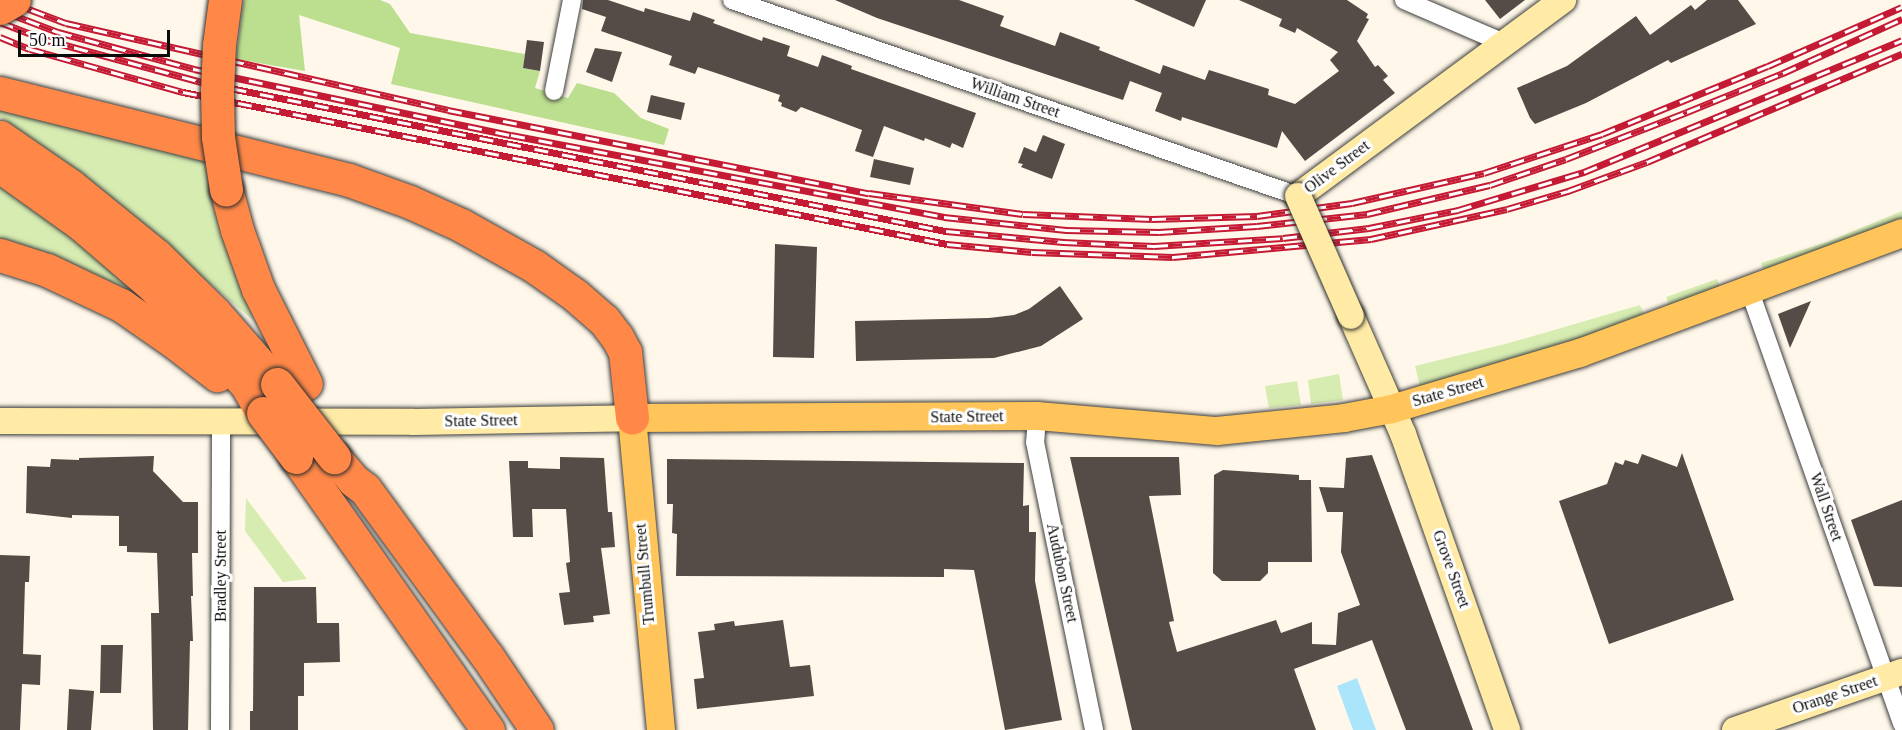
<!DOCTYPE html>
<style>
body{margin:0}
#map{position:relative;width:1902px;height:730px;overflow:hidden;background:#fff8ea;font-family:"Times New Roman",serif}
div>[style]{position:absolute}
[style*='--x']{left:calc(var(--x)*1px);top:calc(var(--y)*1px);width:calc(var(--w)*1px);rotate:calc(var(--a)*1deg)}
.green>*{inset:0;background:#d6ecb1}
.forest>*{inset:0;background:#bbde8f}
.water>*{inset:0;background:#aae5fb}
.building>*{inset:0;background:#554b47}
.roads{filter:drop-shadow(0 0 2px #3e3e3e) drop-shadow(0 0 2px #3e3e3e)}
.street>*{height:18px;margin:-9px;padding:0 9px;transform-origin:9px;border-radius:9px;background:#fff}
.secondary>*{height:26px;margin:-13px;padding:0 13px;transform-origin:13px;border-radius:13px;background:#ffeba5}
.primary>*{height:28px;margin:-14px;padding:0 14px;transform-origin:14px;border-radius:14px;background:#ffc55a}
.highway>*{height:33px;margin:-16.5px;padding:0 16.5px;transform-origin:16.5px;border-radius:16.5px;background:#ff8848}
.rail>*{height:7px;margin-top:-3.5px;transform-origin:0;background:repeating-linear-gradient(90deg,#fff 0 14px,#c41a34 0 28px);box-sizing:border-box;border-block:2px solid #c41a34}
.bridges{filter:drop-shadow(0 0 2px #2d2d2d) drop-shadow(0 0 2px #2d2d2d)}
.secondary-bridge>*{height:26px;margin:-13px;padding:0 13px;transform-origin:13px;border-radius:13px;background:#ffeba5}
.highway-bridge>*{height:33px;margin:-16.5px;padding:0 16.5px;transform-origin:16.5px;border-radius:16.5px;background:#ff8848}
span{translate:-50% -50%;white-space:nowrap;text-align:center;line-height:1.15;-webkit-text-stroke:6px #fff;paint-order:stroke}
.street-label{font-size:16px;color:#0b0b0b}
.scale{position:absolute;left:18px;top:30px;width:152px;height:27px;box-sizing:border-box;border:3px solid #0b0b0b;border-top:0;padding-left:8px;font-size:18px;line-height:21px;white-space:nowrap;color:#0b0b0b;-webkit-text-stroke:4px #fff;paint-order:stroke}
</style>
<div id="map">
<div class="green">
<div style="clip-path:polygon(0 109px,204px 150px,253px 320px,85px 179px,0 117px)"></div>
<div style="clip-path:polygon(0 184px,90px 251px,129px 287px,103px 281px,0 246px)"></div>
<div style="clip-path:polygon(1902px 211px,1902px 219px,1764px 272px,1761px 263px,1827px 242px)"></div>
<div style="clip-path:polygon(1717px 279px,1720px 287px,1670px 306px,1666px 297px)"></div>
<div style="clip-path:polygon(1640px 305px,1645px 316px,1583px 339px,1421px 390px,1415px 366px,1509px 343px)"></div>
<div style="clip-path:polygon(1339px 374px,1343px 400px,1311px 404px,1308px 380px)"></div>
<div style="clip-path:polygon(1297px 381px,1301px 405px,1269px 408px,1265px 386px)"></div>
<div style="clip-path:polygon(246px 498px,307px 579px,283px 582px,245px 531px)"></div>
</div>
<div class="forest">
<div style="clip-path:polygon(244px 0,380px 0,390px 4px,410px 33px,525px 54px,523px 68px,540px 71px,535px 88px,568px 98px,577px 83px,614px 93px,641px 118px,669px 129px,664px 145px,391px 84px,400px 48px,299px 15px,305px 71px,236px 59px)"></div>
</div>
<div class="water">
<div style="clip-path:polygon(1357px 678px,1376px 730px,1353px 730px,1337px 686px)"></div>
</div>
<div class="building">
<div style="clip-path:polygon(583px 0,608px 0,644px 12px,645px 8px,690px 21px,693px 12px,715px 20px,713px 23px,762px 41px,763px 37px,790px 46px,787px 56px,818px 67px,822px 55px,852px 66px,851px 69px,976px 113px,963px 148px,952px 143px,950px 148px,925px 138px,924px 141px,884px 126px,873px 157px,855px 151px,862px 130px,801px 107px,796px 112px,781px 106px,782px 103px,778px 101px,780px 95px,725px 76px,698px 67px,695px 74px,669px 65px,672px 56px,601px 31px,606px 17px,582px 9px)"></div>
<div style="clip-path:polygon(835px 0,959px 0,1004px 16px,1000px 26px,1055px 46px,1060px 32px,1100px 47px,1099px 50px,1160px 74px,1163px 65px,1205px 80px,1209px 70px,1269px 89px,1268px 95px,1295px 104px,1339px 71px,1330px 60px,1338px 52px,1297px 28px,1295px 33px,1279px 26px,1282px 19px,1239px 0,1347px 0,1368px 14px,1366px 18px,1369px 19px,1357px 41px,1375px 67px,1378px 65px,1388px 76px,1383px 80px,1395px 93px,1305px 161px,1282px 131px,1277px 148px,1182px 117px,1181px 121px,1155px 111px,1162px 93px,1130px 81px,1123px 100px,877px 18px)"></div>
<div style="clip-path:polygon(1134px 0,1206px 0,1194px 27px)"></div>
<div style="clip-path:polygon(1485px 0,1525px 0,1500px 19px)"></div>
<div style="clip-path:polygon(1707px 0,1738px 0,1756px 24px,1671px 63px,1668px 60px,1586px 103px,1535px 124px,1530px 118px,1517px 88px,1567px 66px,1636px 16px,1650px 35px,1691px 5px,1695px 10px)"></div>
<div style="clip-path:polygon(527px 40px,544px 42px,540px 71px,523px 68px)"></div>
<div style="clip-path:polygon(595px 48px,622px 52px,612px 82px,586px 72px)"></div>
<div style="clip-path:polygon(651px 95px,685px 103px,681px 120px,647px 112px)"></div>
<div style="clip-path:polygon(1043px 135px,1065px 144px,1052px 179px,1021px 167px,1023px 164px,1018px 163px,1024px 147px,1036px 152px)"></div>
<div style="clip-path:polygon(874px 159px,914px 168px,910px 185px,870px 177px)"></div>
<div style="clip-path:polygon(775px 244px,817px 247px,814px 358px,773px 357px)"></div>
<div style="clip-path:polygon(1060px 286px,1083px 319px,1041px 346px,994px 358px,856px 361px,855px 321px,989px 318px,1014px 315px,1029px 309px)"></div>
<div style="clip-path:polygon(1811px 301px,1790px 348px,1778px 314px)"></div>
<div style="clip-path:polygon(1682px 453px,1734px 600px,1609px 644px,1559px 501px,1607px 484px,1615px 462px,1623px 465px,1625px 460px,1638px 464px,1642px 454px,1677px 467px)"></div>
<div style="clip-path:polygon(1372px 455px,1473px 730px,1406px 730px,1372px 640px,1294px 669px,1316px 730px,1132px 730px,1070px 457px,1179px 457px,1181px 495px,1149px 496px,1174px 621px,1169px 622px,1177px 652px,1276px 620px,1281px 633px,1312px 622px,1312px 644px,1336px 645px,1338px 613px,1360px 605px,1341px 552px,1343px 512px,1327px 512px,1319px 487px,1344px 488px,1346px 458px)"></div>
<div style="clip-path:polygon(154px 456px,153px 471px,183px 502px,198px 502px,198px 553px,192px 553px,193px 596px,191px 596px,193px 641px,190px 641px,188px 730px,153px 730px,151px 613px,159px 613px,157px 553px,127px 552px,127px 546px,119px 546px,119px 516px,72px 515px,72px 518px,26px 513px,27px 466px,50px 467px,51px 459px,79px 460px,79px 458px)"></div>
<div style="clip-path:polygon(560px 457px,604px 458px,608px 512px,612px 512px,615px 547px,601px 548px,610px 614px,593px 616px,594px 622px,564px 625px,559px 593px,570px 592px,566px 563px,570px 562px,566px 509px,532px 509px,533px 537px,513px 537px,509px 461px,528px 461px,528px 468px,560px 469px)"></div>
<div style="clip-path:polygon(667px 459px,1024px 463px,1023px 506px,1029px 505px,1029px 532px,1036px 532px,1035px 581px,1062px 720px,1005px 730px,974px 570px,944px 569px,944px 577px,676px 576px,677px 534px,672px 533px,673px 504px,667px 504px)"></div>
<div style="clip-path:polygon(1223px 470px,1299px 475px,1299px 480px,1311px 480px,1312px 562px,1268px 562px,1268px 573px,1260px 581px,1222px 581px,1213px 573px,1214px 475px)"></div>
<div style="clip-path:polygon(1902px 500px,1902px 587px,1874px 586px,1851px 520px)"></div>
<div style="clip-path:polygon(0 555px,30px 556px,29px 582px,25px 582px,23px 654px,41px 655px,40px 685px,22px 684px,20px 730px,0 730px)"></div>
<div style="clip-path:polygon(254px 587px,316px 587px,317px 623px,339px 623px,340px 662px,304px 663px,304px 696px,298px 696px,298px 730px,250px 730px,250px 711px,253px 711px)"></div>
<div style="clip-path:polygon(783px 620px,790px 667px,810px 665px,814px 696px,697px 709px,694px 679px,704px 678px,698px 632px,715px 630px,714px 624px,734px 621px,735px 626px)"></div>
<div style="clip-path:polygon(101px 645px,123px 645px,121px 693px,100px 693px)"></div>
<div style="clip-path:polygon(69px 689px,94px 691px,91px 730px,67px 730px)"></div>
</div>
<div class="roads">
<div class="street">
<div style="--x:732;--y:0;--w:599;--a:19.1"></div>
<div style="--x:1404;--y:0;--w:109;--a:23.3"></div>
<div style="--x:554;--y:91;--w:93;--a:-78.8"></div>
<div style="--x:1749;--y:289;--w:461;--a:70.6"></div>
<div style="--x:1037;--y:416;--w:26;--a:94"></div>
<div style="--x:1035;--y:442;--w:294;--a:78.4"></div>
<div style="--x:220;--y:730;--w:307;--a:-89.8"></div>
</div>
<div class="secondary">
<div style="--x:1298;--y:196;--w:330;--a:-36.5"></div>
<div style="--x:1351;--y:316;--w:129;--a:66.2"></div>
<div style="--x:1403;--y:434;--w:314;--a:70.6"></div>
<div style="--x:0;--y:421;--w:413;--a:0.1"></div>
<div style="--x:413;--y:422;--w:219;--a:-1"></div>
<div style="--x:1735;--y:730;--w:177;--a:-19.2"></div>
</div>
<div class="primary">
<div style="--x:661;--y:730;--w:313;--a:-95.3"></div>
<div style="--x:632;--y:418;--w:405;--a:-0.3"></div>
<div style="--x:1037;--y:416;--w:181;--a:4.8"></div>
<div style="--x:1217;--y:431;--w:128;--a:-5.8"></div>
<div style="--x:1344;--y:418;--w:49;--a:-10.6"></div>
<div style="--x:1392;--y:409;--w:196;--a:-16.6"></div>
<div style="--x:1580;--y:353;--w:344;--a:-20.4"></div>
</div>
<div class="highway">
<div style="--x:0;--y:93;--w:360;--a:14"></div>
<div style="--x:349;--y:180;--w:65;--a:19.8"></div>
<div style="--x:410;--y:202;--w:56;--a:24.3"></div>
<div style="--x:461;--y:225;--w:84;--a:29.3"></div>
<div style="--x:534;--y:266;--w:50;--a:35.3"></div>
<div style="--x:575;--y:295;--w:38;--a:41"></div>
<div style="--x:604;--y:320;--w:21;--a:53"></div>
<div style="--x:617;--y:337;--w:17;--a:62"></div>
<div style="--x:625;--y:352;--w:66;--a:83.9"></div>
<div style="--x:0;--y:137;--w:86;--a:34.6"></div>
<div style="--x:71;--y:186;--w:109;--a:39.1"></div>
<div style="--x:156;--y:255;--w:83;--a:44.5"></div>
<div style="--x:215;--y:313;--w:94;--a:48.9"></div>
<div style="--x:0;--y:166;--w:101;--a:35.7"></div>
<div style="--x:82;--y:225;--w:94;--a:40.7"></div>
<div style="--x:153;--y:286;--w:135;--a:46.5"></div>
<div style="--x:246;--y:384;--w:34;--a:60"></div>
<div style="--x:226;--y:189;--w:42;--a:75"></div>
<div style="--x:237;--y:230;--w:63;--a:70.4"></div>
<div style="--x:258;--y:289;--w:106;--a:63.2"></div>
<div style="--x:0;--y:255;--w:49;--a:17.7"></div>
<div style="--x:47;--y:270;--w:82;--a:25.3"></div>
<div style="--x:121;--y:305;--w:63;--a:34.7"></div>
<div style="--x:173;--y:341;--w:56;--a:37.7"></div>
<div style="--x:296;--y:457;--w:334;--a:54.9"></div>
<div style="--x:334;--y:457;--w:30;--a:50"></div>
<div style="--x:353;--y:480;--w:15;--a:37"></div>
<div style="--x:365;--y:489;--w:207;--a:53.9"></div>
<div style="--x:487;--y:656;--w:89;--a:56"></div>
</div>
</div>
<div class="rail">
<div style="--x:5;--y:0;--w:65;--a:20.7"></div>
<div style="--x:66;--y:23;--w:392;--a:12.8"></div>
<div style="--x:448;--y:110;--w:429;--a:11.2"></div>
<div style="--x:869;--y:193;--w:155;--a:7.8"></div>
<div style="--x:1023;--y:214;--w:129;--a:2.2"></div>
<div style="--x:1152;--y:219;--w:105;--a:-1.6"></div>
<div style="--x:1257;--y:216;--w:96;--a:-7.8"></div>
<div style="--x:1352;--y:203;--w:135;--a:-12.8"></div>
<div style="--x:1484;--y:173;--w:124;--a:-18.3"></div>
<div style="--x:1602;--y:134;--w:179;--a:-22.3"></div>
<div style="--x:1768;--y:66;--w:146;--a:-23.8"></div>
<div style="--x:0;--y:10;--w:62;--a:20.8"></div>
<div style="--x:58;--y:32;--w:141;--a:15.2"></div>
<div style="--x:194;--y:69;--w:324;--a:11.8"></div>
<div style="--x:511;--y:135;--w:441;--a:10.7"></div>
<div style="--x:944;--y:217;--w:123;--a:6.1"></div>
<div style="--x:1066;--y:230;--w:93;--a:1.2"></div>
<div style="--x:1159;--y:232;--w:98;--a:-3.5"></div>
<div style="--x:1257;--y:226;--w:111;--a:-6.2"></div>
<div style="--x:1367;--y:214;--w:126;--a:-13.3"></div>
<div style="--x:1490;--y:185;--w:80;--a:-18.9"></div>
<div style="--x:1566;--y:159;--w:130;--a:-21.2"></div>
<div style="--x:1687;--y:112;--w:104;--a:-22.1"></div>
<div style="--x:1783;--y:73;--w:131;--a:-24.4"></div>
<div style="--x:0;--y:22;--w:50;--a:21"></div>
<div style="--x:47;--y:40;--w:164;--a:15.2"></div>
<div style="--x:205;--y:83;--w:756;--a:11.3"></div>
<div style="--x:946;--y:231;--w:118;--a:5.4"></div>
<div style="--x:1063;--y:242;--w:91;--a:2.5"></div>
<div style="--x:1154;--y:246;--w:129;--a:-3.5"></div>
<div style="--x:1283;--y:238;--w:87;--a:-6.6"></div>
<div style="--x:1369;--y:228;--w:91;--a:-11.4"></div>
<div style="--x:1458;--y:210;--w:132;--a:-16.8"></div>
<div style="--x:1584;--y:172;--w:344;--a:-22.5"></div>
<div style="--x:0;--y:37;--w:32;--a:22"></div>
<div style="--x:30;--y:49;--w:159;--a:15.7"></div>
<div style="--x:183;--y:92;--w:779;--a:11.25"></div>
<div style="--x:947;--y:244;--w:85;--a:5.4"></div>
<div style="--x:1032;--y:252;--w:141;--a:2"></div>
<div style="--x:1173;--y:257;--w:199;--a:-5.2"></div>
<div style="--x:1371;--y:239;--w:139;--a:-12.4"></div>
<div style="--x:1507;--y:209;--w:64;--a:-16.4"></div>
<div style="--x:1568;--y:191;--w:84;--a:-20.2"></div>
<div style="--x:1647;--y:162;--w:277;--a:-23"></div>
</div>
<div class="bridges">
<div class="secondary-bridge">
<div style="--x:1298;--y:196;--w:131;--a:66.2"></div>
</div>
<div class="highway-bridge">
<div style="--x:225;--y:0;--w:45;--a:97.6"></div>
<div style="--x:219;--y:45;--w:45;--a:92.5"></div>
<div style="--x:217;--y:90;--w:47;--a:88.8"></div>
<div style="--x:218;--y:137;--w:53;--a:81.3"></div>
<div style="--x:0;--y:8;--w:16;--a:-30"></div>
<div style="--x:277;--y:384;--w:93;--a:52"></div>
<div style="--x:263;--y:413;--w:55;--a:53.1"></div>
</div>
</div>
<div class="street-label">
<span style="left:1015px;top:98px;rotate:19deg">William Street</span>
<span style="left:1337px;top:167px;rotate:-37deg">Olive Street</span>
<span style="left:1448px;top:392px;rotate:-16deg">State Street</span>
<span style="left:967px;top:417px;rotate:-1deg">State Street</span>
<span style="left:481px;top:421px;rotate:-1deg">State Street</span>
<span style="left:1826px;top:507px;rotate:71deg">Wall Street</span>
<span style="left:1451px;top:569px;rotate:70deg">Grove Street</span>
<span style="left:1062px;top:573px;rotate:78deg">Audubon Street</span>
<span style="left:645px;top:574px;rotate:-95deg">Trumbull Street</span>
<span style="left:221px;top:576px;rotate:-90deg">Bradley Street</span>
<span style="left:1835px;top:695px;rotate:-19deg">Orange Street</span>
</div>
<div class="scale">50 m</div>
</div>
